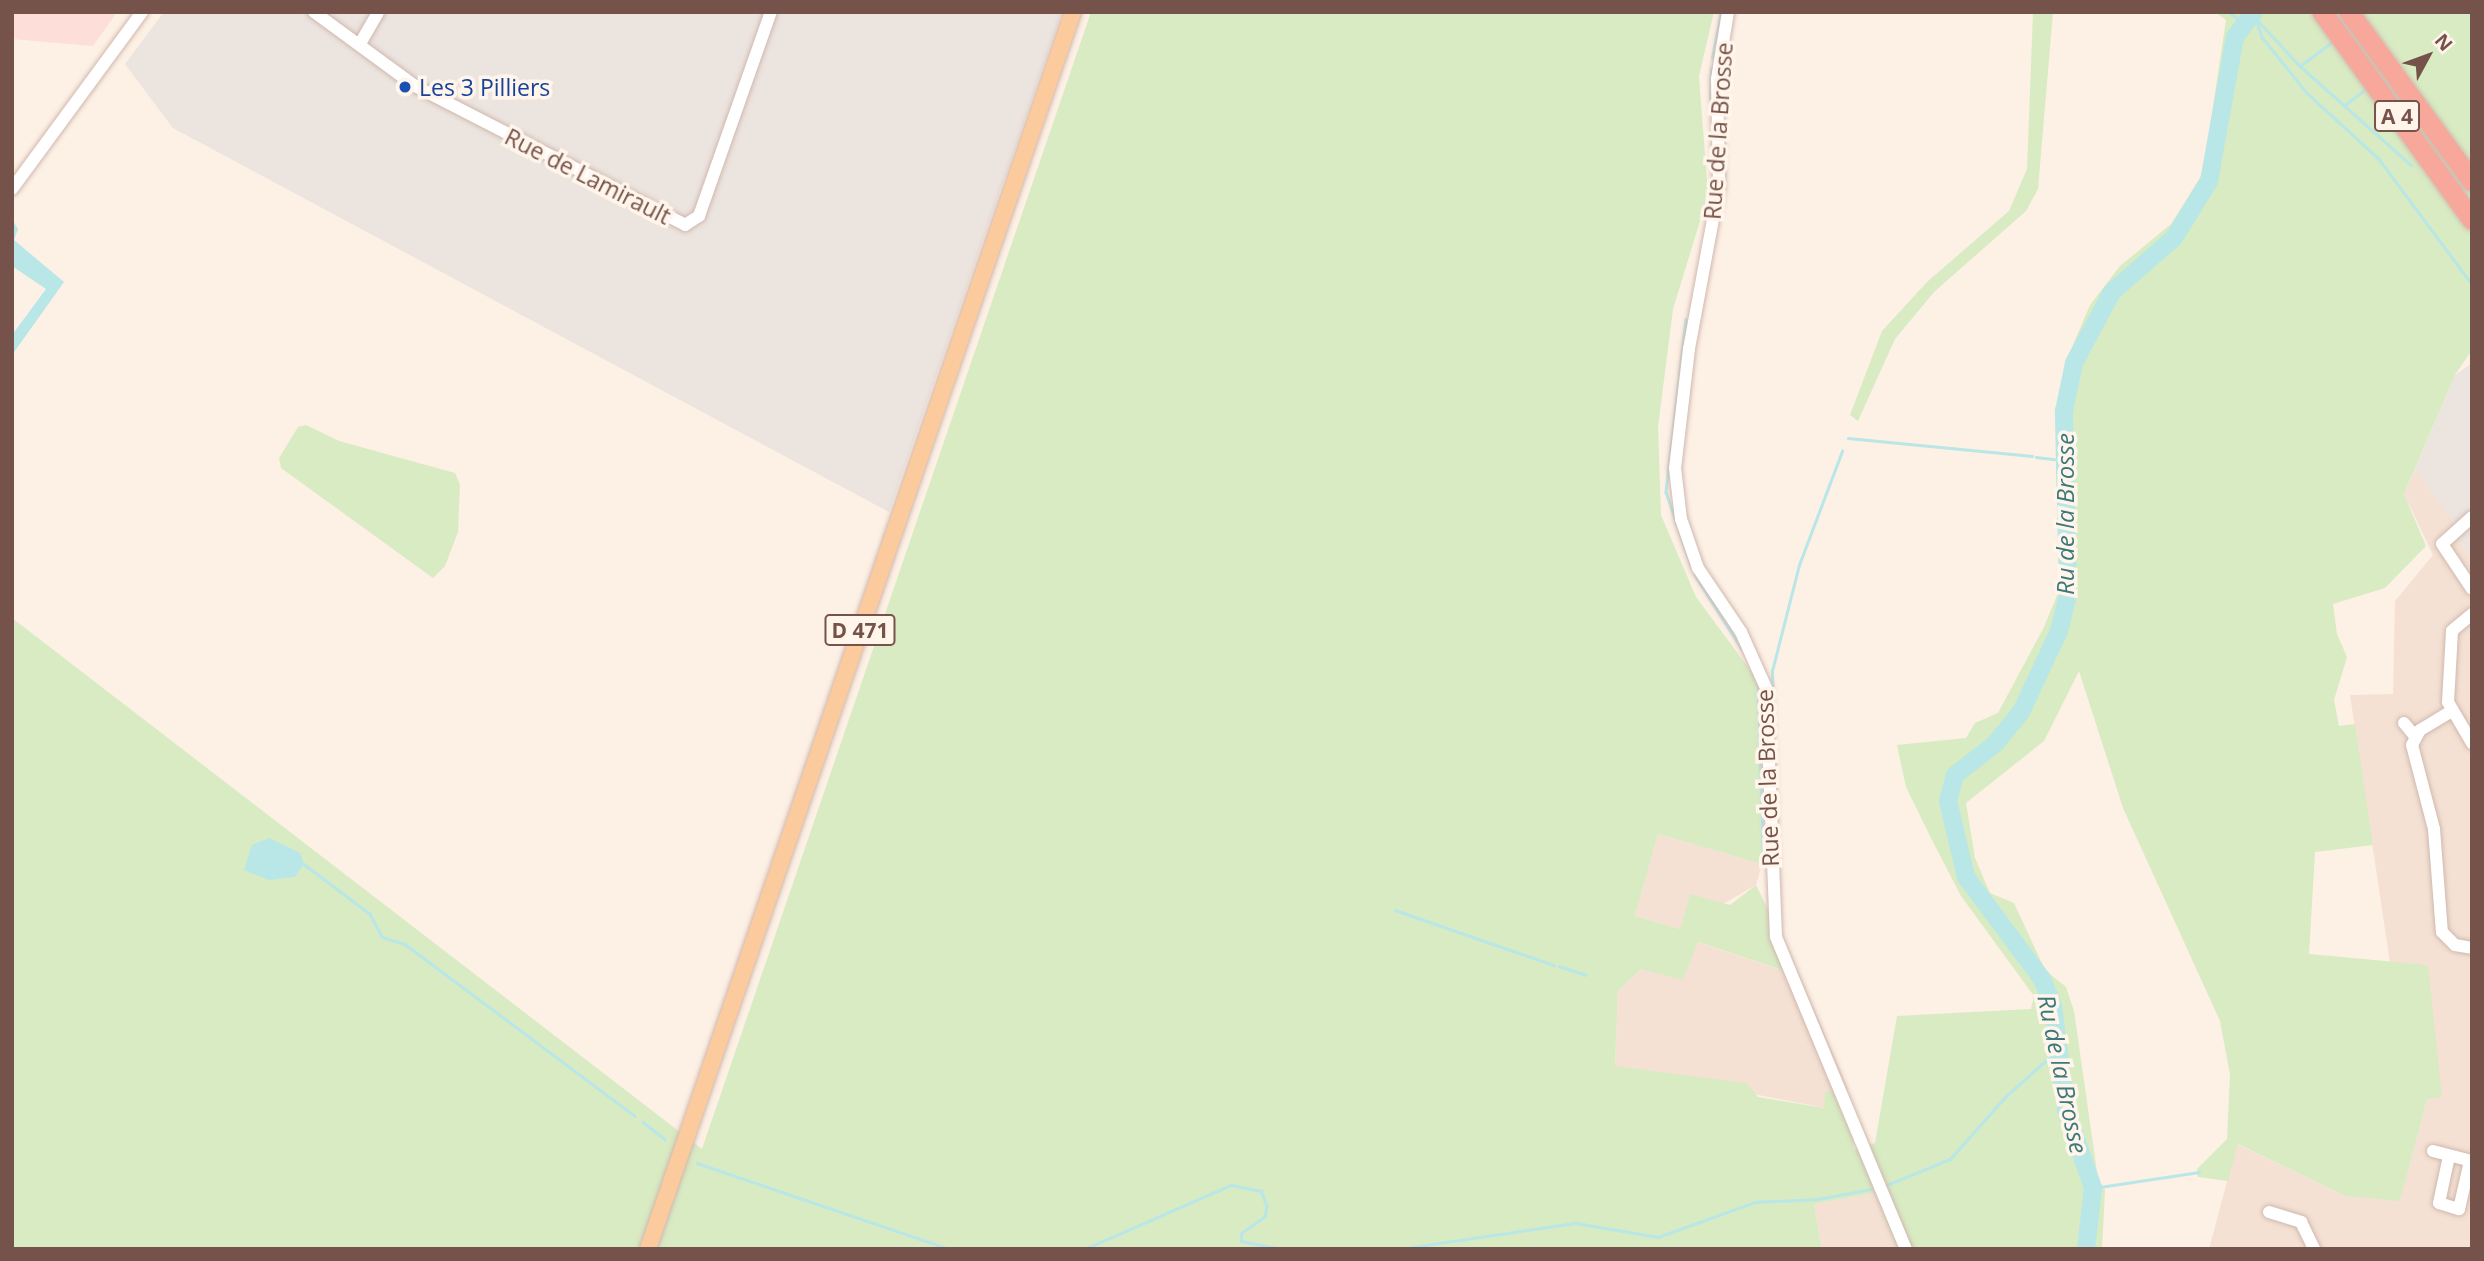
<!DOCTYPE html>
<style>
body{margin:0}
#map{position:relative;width:2484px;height:1261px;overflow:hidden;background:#fdf0e5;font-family:"Open Sans",sans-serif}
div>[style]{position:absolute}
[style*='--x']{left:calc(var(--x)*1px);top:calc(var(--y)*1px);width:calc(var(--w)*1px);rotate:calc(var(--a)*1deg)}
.residential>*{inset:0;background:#f4e1d3}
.commercial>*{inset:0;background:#fdded8}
.industrial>*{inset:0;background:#ece4df}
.green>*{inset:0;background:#d8ebc3}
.water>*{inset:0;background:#b9e6e7}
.stream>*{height:2.5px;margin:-1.25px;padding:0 1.25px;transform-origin:1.25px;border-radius:1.25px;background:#b9e6e7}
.river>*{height:18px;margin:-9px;padding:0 9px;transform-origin:9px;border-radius:9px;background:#b9e6e7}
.roads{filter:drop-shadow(0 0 2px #d0b8ae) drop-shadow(0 0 2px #d0b8ae)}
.minor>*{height:12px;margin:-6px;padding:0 6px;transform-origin:6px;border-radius:6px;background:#fff}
.major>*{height:16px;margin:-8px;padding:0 8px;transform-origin:8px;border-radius:8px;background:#fccb9d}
.highway>*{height:19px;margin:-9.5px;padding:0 9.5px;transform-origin:9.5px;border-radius:9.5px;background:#f8a79b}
.dots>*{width:19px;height:19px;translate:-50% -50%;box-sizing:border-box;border:4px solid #fff5eb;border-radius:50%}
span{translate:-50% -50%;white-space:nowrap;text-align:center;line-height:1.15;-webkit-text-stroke:7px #fff5eb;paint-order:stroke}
.shield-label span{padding:2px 5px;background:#fff5eb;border:2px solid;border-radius:5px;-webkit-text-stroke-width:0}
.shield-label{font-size:21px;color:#76534a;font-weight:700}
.transit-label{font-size:23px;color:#164399}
.left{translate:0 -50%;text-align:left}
.street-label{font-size:23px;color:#76534a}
.water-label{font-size:24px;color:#3d797c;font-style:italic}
.frame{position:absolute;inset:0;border:14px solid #76534a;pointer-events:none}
.north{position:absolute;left:2393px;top:21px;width:70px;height:70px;-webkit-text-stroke:5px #fff5eb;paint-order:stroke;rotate:49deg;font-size:19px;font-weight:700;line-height:28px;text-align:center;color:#76534a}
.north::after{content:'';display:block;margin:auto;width:24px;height:32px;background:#76534a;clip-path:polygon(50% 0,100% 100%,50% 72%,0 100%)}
</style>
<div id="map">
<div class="residential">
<div style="clip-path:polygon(2415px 469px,2462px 533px,2457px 538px,2472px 558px,2472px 1249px,2209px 1249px,2237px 1144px,2345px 1196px,2400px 1200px,2427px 1099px,2428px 965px,2390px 963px,2350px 695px,2393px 694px,2395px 601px,2433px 555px,2404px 494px)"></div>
<div style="clip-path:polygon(1658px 834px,1762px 864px,1756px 885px,1680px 929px,1635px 916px)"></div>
<div style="clip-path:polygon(1697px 942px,1800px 976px,1847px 1086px,1825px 1092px,1825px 1108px,1615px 1067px,1618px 991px,1641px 969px)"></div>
<div style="clip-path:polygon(1875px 1193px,1897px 1249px,1822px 1249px,1814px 1204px)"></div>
</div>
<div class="commercial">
<div style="clip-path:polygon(12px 12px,117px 12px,93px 46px,12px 39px)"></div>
</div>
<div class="industrial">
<div style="clip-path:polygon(164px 12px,1062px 12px,889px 512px,173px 128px,125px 64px)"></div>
<div style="clip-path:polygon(2472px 363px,2472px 558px,2457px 538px,2462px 533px,2415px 469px,2455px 375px)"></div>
</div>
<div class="green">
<div style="clip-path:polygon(1091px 12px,1714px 12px,1699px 76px,1708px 195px,1673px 309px,1658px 427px,1661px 515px,1696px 597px,1756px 678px,1762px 864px,1658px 834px,1635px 916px,1680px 929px,1690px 894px,1730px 905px,1756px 885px,1800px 976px,1698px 942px,1683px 980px,1641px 969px,1618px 991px,1615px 1066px,1746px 1083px,1758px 1097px,1824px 1108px,1825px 1092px,1847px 1086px,1854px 1150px,1875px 1143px,1897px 1016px,2031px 1009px,2034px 996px,1961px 896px,1932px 840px,1906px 787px,1897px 745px,1966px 738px,1975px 723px,1998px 713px,2044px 627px,2060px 588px,2056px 468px,2070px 352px,2090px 305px,2120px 266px,2171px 224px,2203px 173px,2226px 20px,2215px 12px,2472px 12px,2472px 350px,2455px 375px,2404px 494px,2426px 546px,2385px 588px,2333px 604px,2337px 634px,2347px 657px,2334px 700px,2339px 726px,2355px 724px,2373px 845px,2315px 852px,2309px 954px,2428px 965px,2442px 1097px,2427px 1099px,2400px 1201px,2345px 1196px,2238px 1144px,2228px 1181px,2198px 1177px,2197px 1169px,2227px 1139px,2230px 1075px,2220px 1021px,2123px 808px,2079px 671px,2044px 741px,1966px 803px,1975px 858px,1990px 893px,2014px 903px,2045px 970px,2066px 987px,2074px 1011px,2098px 1179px,2105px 1190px,2102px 1249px,1897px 1249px,1875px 1193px,1814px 1204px,1822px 1249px,12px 1249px,12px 618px,702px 1149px)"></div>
<div style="clip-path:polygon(2053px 12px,2038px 189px,2026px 211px,1934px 292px,1895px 339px,1858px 421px,1850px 415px,1882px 331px,1927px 282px,2009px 211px,2027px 169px,2033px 13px)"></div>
<div style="clip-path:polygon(306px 425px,339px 441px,455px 473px,460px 485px,458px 532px,445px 566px,433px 578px,281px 468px,279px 458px,298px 427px)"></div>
</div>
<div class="water">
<div style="clip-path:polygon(12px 219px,18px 229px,14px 240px,64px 282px,12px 355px,12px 335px,46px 289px,12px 266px)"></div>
<div style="clip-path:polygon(269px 838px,300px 853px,304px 864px,295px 877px,269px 880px,244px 870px,252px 845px)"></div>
</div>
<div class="stream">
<div style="--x:2230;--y:12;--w:18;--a:43"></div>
<div style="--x:2250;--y:12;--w:74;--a:47.2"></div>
<div style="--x:2300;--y:66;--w:149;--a:41.7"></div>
<div style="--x:2257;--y:21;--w:17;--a:73"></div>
<div style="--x:2262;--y:37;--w:72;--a:51.2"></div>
<div style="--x:2307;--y:93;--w:98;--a:42.5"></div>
<div style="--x:2379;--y:159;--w:156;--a:53.4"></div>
<div style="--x:1712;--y:58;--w:47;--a:-78.9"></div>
<div style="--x:2300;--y:66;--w:38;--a:-37"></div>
<div style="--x:1710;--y:99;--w:30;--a:-88"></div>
<div style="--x:2345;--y:105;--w:24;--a:-38"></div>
<div style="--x:1686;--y:319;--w:174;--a:96.6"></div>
<div style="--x:1666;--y:492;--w:77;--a:71.1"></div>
<div style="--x:1848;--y:438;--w:185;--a:5.6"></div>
<div style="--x:2036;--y:457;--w:31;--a:7"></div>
<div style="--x:1695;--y:575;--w:88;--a:57.6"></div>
<div style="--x:1758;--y:684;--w:172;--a:88.3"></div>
<div style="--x:1773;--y:704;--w:33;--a:-92"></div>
<div style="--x:1772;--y:671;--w:109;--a:-75.7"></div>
<div style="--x:1799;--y:565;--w:122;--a:-69.3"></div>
<div style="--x:304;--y:864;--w:83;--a:37.1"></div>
<div style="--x:370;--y:914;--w:26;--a:62"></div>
<div style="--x:382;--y:937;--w:24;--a:17"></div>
<div style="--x:405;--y:944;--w:287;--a:36.8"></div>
<div style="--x:1395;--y:910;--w:168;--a:19.1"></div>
<div style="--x:1559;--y:966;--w:28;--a:18"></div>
<div style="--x:643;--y:1122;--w:28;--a:38"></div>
<div style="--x:697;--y:1163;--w:266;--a:18.8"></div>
<div style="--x:1887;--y:1185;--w:68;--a:-22.4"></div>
<div style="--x:1950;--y:1159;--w:83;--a:-48.4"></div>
<div style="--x:2005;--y:1097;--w:74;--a:-41.7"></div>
<div style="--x:2093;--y:1188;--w:107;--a:-8.6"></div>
<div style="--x:1085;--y:1249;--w:159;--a:-23.7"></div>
<div style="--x:1231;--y:1185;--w:31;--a:11"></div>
<div style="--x:1261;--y:1191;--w:16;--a:68"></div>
<div style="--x:1267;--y:1206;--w:11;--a:100"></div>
<div style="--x:1265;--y:1217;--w:28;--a:145"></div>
<div style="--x:1242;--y:1233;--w:8;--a:97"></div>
<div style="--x:1241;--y:1241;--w:42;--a:11"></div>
<div style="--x:1399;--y:1249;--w:179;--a:-8.4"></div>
<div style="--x:1576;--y:1223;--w:83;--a:9.7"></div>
<div style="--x:1658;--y:1237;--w:103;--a:-19.8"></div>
<div style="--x:1755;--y:1202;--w:63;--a:-2.7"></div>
<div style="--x:1818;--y:1199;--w:54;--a:-10.7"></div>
</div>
<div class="river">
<div style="--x:2086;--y:1249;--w:61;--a:-83.5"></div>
<div style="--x:2093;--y:1188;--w:83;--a:-109.1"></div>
<div style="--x:2066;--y:1110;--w:105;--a:-97.1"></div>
<div style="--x:2053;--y:1006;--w:29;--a:-112"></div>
<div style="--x:2042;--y:979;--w:127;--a:-126.7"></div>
<div style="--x:1966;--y:877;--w:78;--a:-103.3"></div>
<div style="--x:1948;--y:801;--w:27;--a:-75"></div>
<div style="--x:1955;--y:775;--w:51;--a:-37.8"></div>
<div style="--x:1995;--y:744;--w:41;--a:-50.9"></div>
<div style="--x:2021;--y:712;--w:89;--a:-64.9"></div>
<div style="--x:2059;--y:631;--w:38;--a:-76"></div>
<div style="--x:2068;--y:594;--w:183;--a:-91.3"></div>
<div style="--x:2064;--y:411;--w:49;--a:-78.2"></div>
<div style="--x:2074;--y:363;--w:81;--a:-61.8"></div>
<div style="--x:2112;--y:292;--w:82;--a:-41.1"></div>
<div style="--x:2174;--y:238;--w:67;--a:-58.4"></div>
<div style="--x:2209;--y:181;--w:146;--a:-79.8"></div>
<div style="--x:2235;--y:37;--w:31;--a:-53"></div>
</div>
<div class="roads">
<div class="minor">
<div style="--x:314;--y:12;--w:125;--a:36.2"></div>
<div style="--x:415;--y:86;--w:304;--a:27.2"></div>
<div style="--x:685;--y:225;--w:17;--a:-33"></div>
<div style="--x:699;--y:216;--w:216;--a:-70.6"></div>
<div style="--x:1728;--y:12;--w:68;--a:99.3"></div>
<div style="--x:1717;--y:79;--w:108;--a:88.9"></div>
<div style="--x:1719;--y:187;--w:165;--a:100.5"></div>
<div style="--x:1689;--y:349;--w:120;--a:96.7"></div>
<div style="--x:1675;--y:468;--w:51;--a:83.3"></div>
<div style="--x:1681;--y:519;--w:52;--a:70.9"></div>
<div style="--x:1698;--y:568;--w:77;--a:56.1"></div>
<div style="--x:1741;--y:632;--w:61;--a:65.9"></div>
<div style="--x:1766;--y:688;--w:249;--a:87.7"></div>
<div style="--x:1776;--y:937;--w:338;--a:67.4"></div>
<div style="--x:361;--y:42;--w:34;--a:-60"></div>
<div style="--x:12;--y:189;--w:220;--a:-53.7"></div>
<div style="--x:2472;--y:517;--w:40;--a:138"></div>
<div style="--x:2442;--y:544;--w:54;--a:56.3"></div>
<div style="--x:2472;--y:614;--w:26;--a:140"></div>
<div style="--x:2452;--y:631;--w:71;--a:93.2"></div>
<div style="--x:2448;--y:702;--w:48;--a:59.7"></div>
<div style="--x:2450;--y:712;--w:35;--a:149"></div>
<div style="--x:2420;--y:730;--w:17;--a:118"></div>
<div style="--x:2412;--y:745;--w:87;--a:75.3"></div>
<div style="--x:2434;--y:829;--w:103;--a:85.6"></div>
<div style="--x:2442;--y:932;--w:18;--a:45"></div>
<div style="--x:2455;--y:945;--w:17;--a:10"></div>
<div style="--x:2404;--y:723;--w:17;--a:50"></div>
<div style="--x:2433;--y:1151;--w:40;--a:14.4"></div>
<div style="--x:2449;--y:1156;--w:48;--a:102"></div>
<div style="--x:2439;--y:1203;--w:21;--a:17"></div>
<div style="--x:2459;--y:1209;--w:49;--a:-77.1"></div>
<div style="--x:2269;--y:1212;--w:34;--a:17"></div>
<div style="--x:2301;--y:1222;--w:30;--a:64"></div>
</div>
<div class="major">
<div style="--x:648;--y:1249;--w:1308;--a:-71.04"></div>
</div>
<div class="highway">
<div style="--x:2322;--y:12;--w:256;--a:54.2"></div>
<div style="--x:2349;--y:12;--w:209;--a:54"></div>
</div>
</div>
<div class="dots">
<div style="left:405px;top:87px;background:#1a4fb4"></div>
</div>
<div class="shield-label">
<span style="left:2397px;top:116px">A 4</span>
<span style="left:860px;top:630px">D 471</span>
</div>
<div class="transit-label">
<span class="left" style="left:419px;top:87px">Les 3 Pilliers</span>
</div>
<div class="street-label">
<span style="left:1718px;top:131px;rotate:-86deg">Rue de la Brosse</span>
<span style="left:588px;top:176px;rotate:27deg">Rue de Lamirault</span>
<span style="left:1767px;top:778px;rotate:-92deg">Rue de la Brosse</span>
</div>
<div class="water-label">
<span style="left:2065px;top:514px;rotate:-90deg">Ru de la Brosse</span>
<span style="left:2063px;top:1074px;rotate:78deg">Ru de la Brosse</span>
</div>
<div class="frame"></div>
<div class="north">N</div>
</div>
